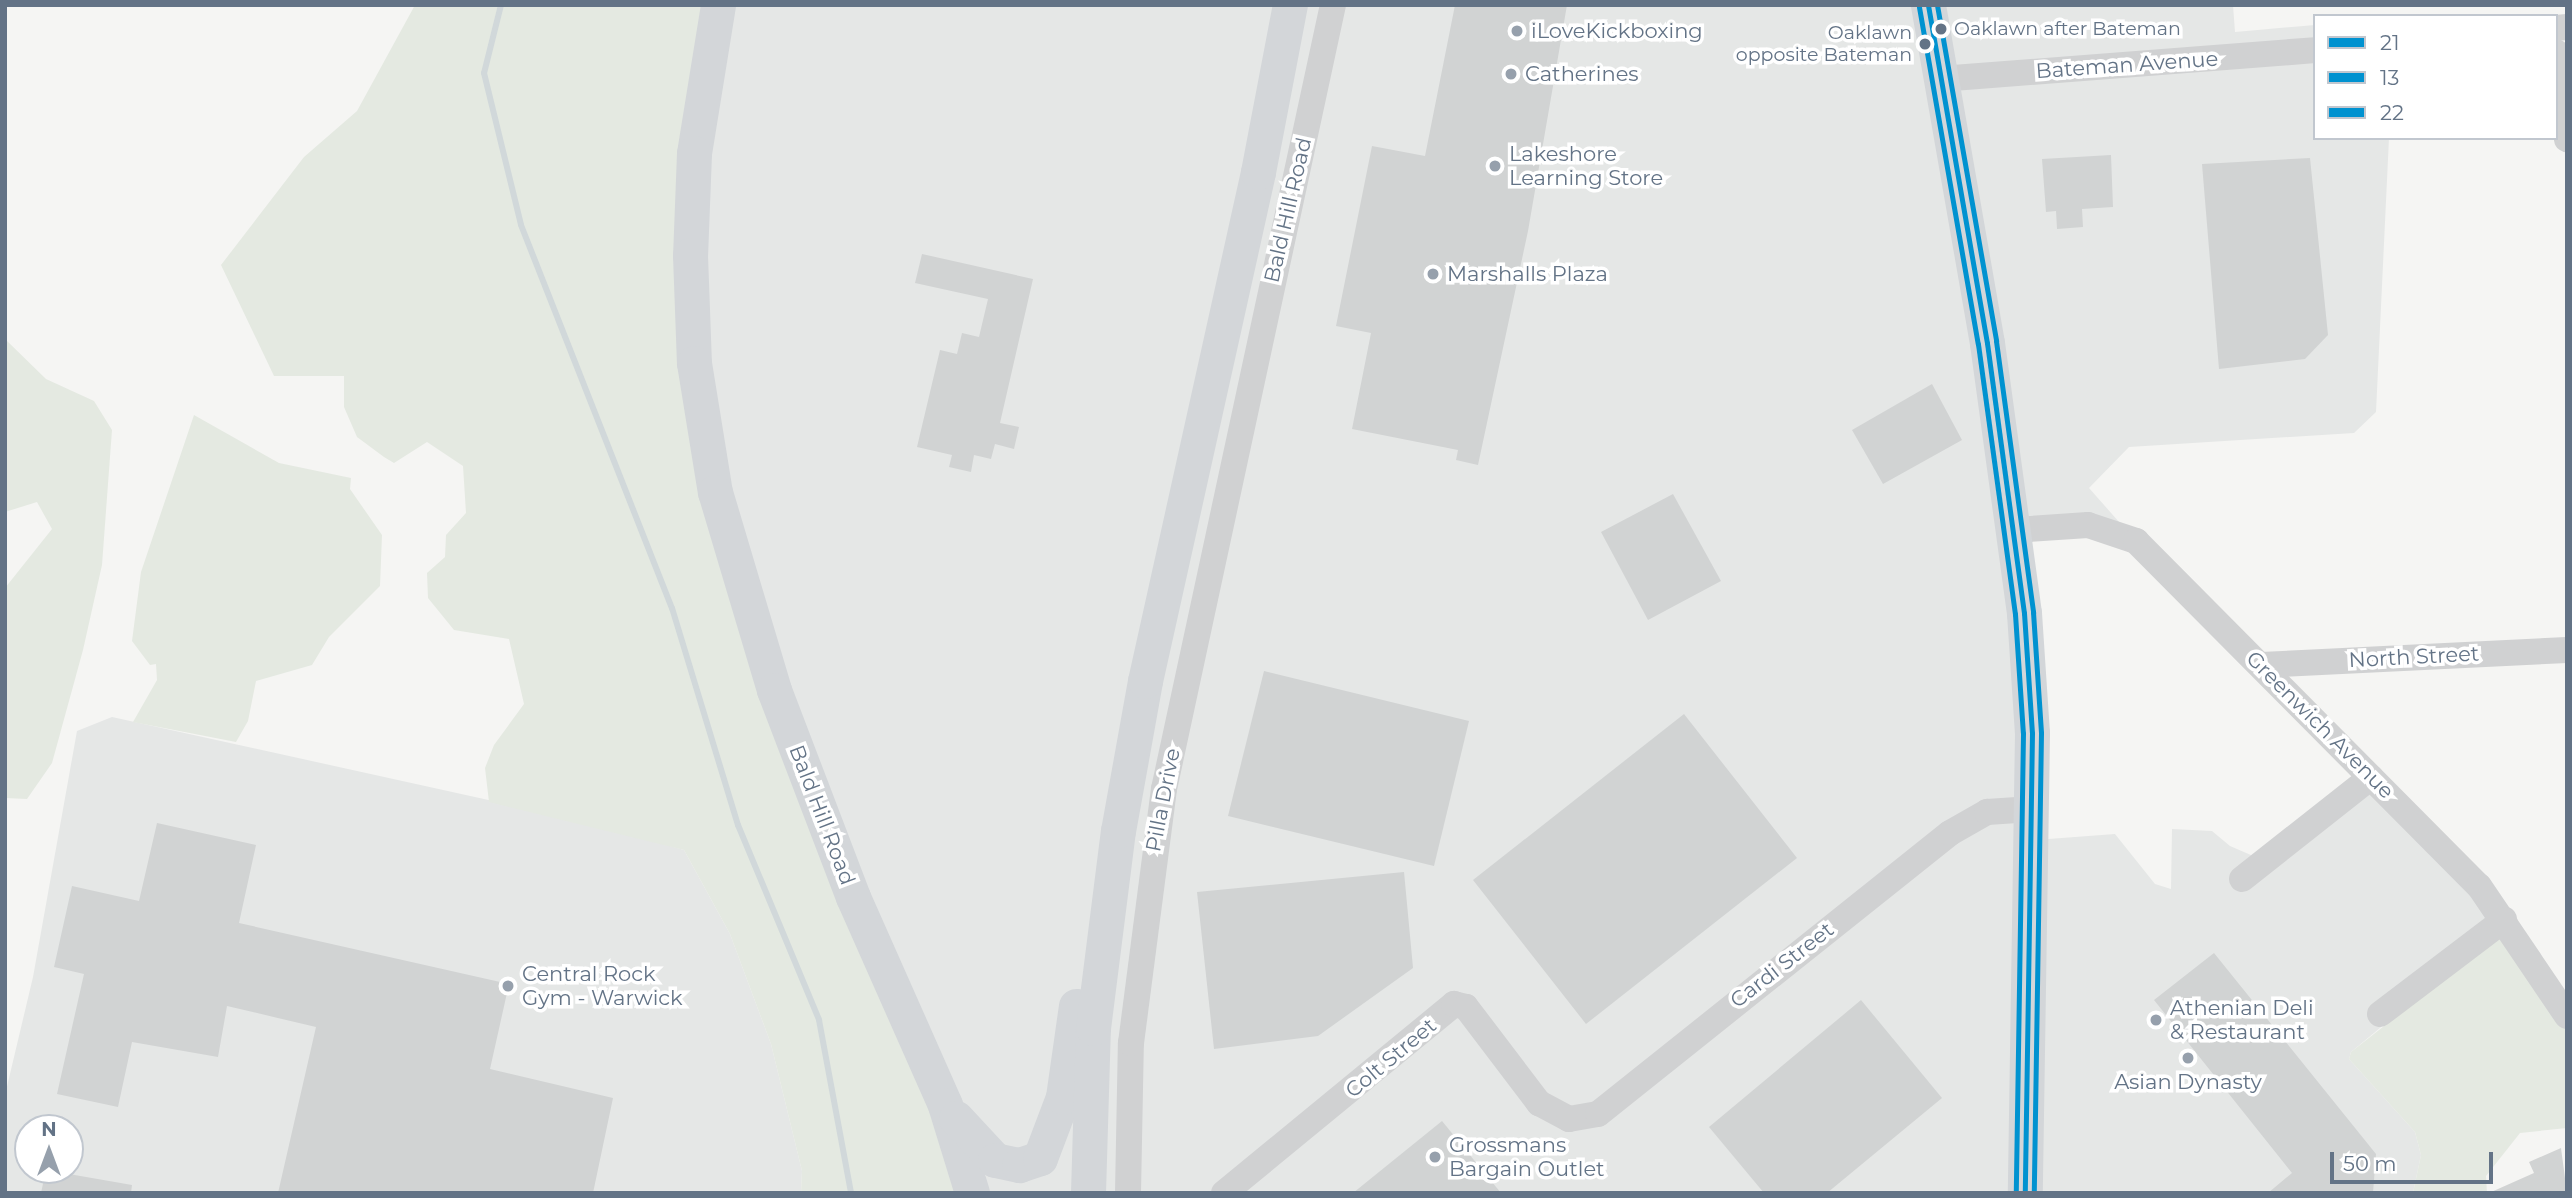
<!DOCTYPE html>
<style>
body{margin:0}
#map{position:relative;width:2572px;height:1198px;overflow:hidden;background:#f5f5f3;font-family:Montserrat,sans-serif}
div>[style]{position:absolute}
[style*='--x']{left:calc(var(--x)*1px);top:calc(var(--y)*1px);width:calc(var(--w)*1px);rotate:calc(var(--a)*1deg)}
.built>*{inset:0;background:#e5e7e6}
.green>*{inset:0;background:#e4e9e1}
.stream>*{height:6px;margin:-3px;padding:0 3px;transform-origin:3px;border-radius:3px;background:#d1d8da}
.building>*{inset:0;background:#d1d3d3}
.minor>*{height:26px;margin:-13px;padding:0 13px;transform-origin:13px;border-radius:13px;background:#d0d1d2}
.major>*{height:35px;margin:-17.5px;padding:0 17.5px;transform-origin:17.5px;border-radius:17.5px;background:#d3d6d9}
.bus-1>*{height:5px;margin:-2.5px;padding:0 2.5px;transform-origin:2.5px;border-radius:2.5px;background:#0092d0}
.bus-2>*{height:5px;margin:-2.5px;padding:0 2.5px;transform-origin:2.5px;border-radius:2.5px;background:#0092d0}
.bus-3>*{height:5px;margin:-2.5px;padding:0 2.5px;transform-origin:2.5px;border-radius:2.5px;background:#0092d0}
.dots>*{width:19px;height:19px;translate:-50% -50%;box-sizing:border-box;border:4px solid #fff;border-radius:50%}
span{translate:-50% -50%;white-space:nowrap;text-align:center;line-height:1.15;-webkit-text-stroke:7px #fff;paint-order:stroke}
.bus-label{font-size:19px;color:#637386}
.left{translate:0 -50%;text-align:left}
.right{translate:-100% -50%;text-align:right}
.poi-label{font-size:21px;color:#637386}
.street-label{font-size:21px;color:#637386}
.frame{position:absolute;inset:0;border:7px solid #637386;pointer-events:none}
.legend{position:absolute;left:2313px;top:14px;width:245px;height:126px;box-sizing:border-box;background:#fff;border:2px solid #c1c7cf;margin:0;padding:9px 12px;list-style:none;font-size:21px;color:#637386}
.legend li{display:flex;align-items:center;gap:14px;height:35px}
.legend b{width:35px;border:2px solid #c1c7cf}
.north{position:absolute;left:14px;top:1114px;width:70px;height:70px;box-sizing:border-box;background:#fff;border:2px solid #c1c7cf;border-radius:50%;rotate:0deg;font-size:19px;font-weight:700;line-height:28px;text-align:center;color:#637386}
.north::after{content:'';display:block;margin:auto;width:24px;height:32px;background:#96a0ac;clip-path:polygon(50% 0,100% 100%,50% 72%,0 100%)}
.scale{position:absolute;left:2330px;top:1152px;width:163px;height:32px;box-sizing:border-box;border:4px solid #637386;border-top:0;padding-left:9px;font-size:21px;line-height:24px;white-space:nowrap;color:#637386;-webkit-text-stroke:5px #fff;paint-order:stroke}
</style>
<div id="map">
<div class="built">
<div style="clip-path:polygon(718px 5px,2233px 5px,2235px 32px,2315px 25px,2315px 138px,2389px 138px,2376px 412px,2354px 433px,2129px 447px,2089px 488px,2127px 531px,2027px 530px,2035px 840px,2115px 834px,2155px 884px,2171px 889px,2172px 829px,2212px 831px,2230px 846px,2274px 865px,2377px 784px,2508px 922px,2351px 1052px,2349px 1059px,2415px 1132px,2421px 1155px,2413px 1193px,974px 1193px,753px 633px,696px 351px)"></div>
<div style="clip-path:polygon(evenodd,112px 717px,575px 819px,684px 850px,730px 934px,771px 1044px,802px 1171px,801px 1193px,5px 1193px,5px 1095px,33px 977px,77px 731px,112px 717px,28px 1128px,70px 1128px,70px 1170px,28px 1170px,28px 1128px)"></div>
</div>
<div class="green">
<div style="clip-path:polygon(415px 5px,718px 5px,696px 136px,718px 508px,927px 1061px,955px 1193px,801px 1193px,802px 1171px,771px 1044px,730px 934px,684px 850px,489px 802px,485px 768px,494px 745px,524px 704px,509px 639px,454px 630px,428px 598px,427px 573px,445px 557px,446px 535px,466px 513px,463px 466px,427px 442px,394px 463px,384px 457px,357px 437px,344px 407px,344px 376px,274px 376px,221px 265px,304px 157px,357px 111px)"></div>
<div style="clip-path:polygon(5px 339px,46px 379px,94px 401px,112px 430px,102px 565px,83px 650px,52px 763px,27px 799px,5px 798px,5px 588px,52px 529px,37px 502px,5px 512px)"></div>
<div style="clip-path:polygon(194px 415px,279px 463px,351px 478px,350px 489px,382px 535px,380px 586px,329px 637px,312px 665px,256px 681px,248px 721px,236px 742px,133px 722px,157px 680px,156px 664px,150px 665px,132px 641px,141px 572px)"></div>
<div style="clip-path:polygon(2510px 927px,2567px 1010px,2567px 1128px,2520px 1133px,2486px 1176px,2487px 1193px,2413px 1193px,2421px 1155px,2415px 1132px,2349px 1059px,2351px 1052px)"></div>
</div>
<div class="stream">
<div style="--x:501;--y:5;--w:70;--a:104"></div>
<div style="--x:484;--y:73;--w:156;--a:76.3"></div>
<div style="--x:521;--y:225;--w:412;--a:68.5"></div>
<div style="--x:672;--y:608;--w:227;--a:73.1"></div>
<div style="--x:738;--y:825;--w:211;--a:67.4"></div>
<div style="--x:819;--y:1020;--w:176;--a:79.5"></div>
</div>
<div class="building">
<div style="clip-path:polygon(1455px 5px,1567px 5px,1528px 231px,1478px 465px,1456px 460px,1458px 450px,1352px 429px,1371px 333px,1336px 326px,1372px 146px,1425px 156px)"></div>
<div style="clip-path:polygon(2111px 155px,2113px 207px,2082px 209px,2083px 227px,2057px 229px,2056px 211px,2046px 212px,2042px 159px)"></div>
<div style="clip-path:polygon(2310px 158px,2328px 335px,2305px 359px,2219px 369px,2202px 164px)"></div>
<div style="clip-path:polygon(922px 254px,1033px 279px,1000px 423px,1019px 427px,1014px 449px,995px 444px,991px 459px,974px 455px,971px 472px,949px 467px,952px 455px,917px 447px,940px 350px,957px 354px,962px 333px,979px 337px,988px 299px,915px 283px)"></div>
<div style="clip-path:polygon(1932px 384px,1962px 440px,1883px 484px,1852px 430px)"></div>
<div style="clip-path:polygon(1673px 494px,1721px 581px,1648px 620px,1601px 532px)"></div>
<div style="clip-path:polygon(1264px 671px,1469px 721px,1434px 866px,1228px 816px)"></div>
<div style="clip-path:polygon(1684px 714px,1797px 858px,1586px 1024px,1473px 880px)"></div>
<div style="clip-path:polygon(157px 823px,256px 845px,239px 923px,509px 984px,490px 1069px,613px 1098px,593px 1193px,278px 1193px,316px 1027px,227px 1006px,218px 1057px,132px 1042px,118px 1107px,57px 1094px,84px 974px,54px 967px,72px 886px,139px 901px)"></div>
<div style="clip-path:polygon(1404px 872px,1413px 968px,1318px 1036px,1214px 1049px,1197px 892px)"></div>
<div style="clip-path:polygon(2214px 953px,2376px 1154px,2373px 1193px,2268px 1193px,2292px 1173px,2154px 1000px)"></div>
<div style="clip-path:polygon(1861px 1000px,1942px 1098px,1827px 1193px,1764px 1193px,1709px 1127px)"></div>
<div style="clip-path:polygon(1442px 1121px,1501px 1193px,1353px 1193px)"></div>
<div style="clip-path:polygon(2561px 1148px,2567px 1193px,2489px 1193px,2534px 1173px,2529px 1162px)"></div>
<div style="clip-path:polygon(46px 1170px,132px 1185px,131px 1193px,41px 1193px)"></div>
</div>
<div class="minor">
<div style="--x:2556;--y:28;--w:11;--a:-5"></div>
<div style="--x:2556;--y:52;--w:88;--a:82.8"></div>
<div style="--x:1940;--y:79;--w:376;--a:-4.4"></div>
<div style="--x:2015;--y:530;--w:73;--a:-3.9"></div>
<div style="--x:2088;--y:525;--w:51;--a:18.4"></div>
<div style="--x:2136;--y:541;--w:486;--a:45.2"></div>
<div style="--x:2479;--y:886;--w:157;--a:55.9"></div>
<div style="--x:2261;--y:665;--w:306;--a:-2.8"></div>
<div style="--x:2242;--y:879;--w:164;--a:-38.3"></div>
<div style="--x:2380;--y:1014;--w:156;--a:-37.2"></div>
<div style="--x:1128;--y:1193;--w:150;--a:-88.9"></div>
<div style="--x:1131;--y:1043;--w:256;--a:-82.6"></div>
<div style="--x:1164;--y:789;--w:802;--a:-77.84"></div>
<div style="--x:1224;--y:1193;--w:298;--a:-39.4"></div>
<div style="--x:1454;--y:1004;--w:12;--a:14"></div>
<div style="--x:1466;--y:1007;--w:121;--a:52.8"></div>
<div style="--x:1539;--y:1103;--w:34;--a:28"></div>
<div style="--x:1569;--y:1119;--w:29;--a:-10"></div>
<div style="--x:1598;--y:1114;--w:450;--a:-38.6"></div>
<div style="--x:1950;--y:833;--w:43;--a:-29.6"></div>
<div style="--x:1987;--y:812;--w:45;--a:-3.8"></div>
</div>
<div class="major">
<div style="--x:718;--y:5;--w:150;--a:99.2"></div>
<div style="--x:694;--y:153;--w:102;--a:92.2"></div>
<div style="--x:690;--y:255;--w:108;--a:87.9"></div>
<div style="--x:694;--y:363;--w:131;--a:80.8"></div>
<div style="--x:715;--y:492;--w:207;--a:73.4"></div>
<div style="--x:774;--y:690;--w:222;--a:69.1"></div>
<div style="--x:853;--y:897;--w:227;--a:66.1"></div>
<div style="--x:945;--y:1105;--w:92;--a:72.9"></div>
<div style="--x:1928;--y:5;--w:343;--a:80.1"></div>
<div style="--x:1987;--y:343;--w:273;--a:82.2"></div>
<div style="--x:2024;--y:613;--w:120;--a:86.2"></div>
<div style="--x:2032;--y:733;--w:460;--a:90.9"></div>
<div style="--x:956;--y:1118;--w:57;--a:47.1"></div>
<div style="--x:995;--y:1160;--w:25;--a:12"></div>
<div style="--x:1019;--y:1165;--w:22;--a:-18"></div>
<div style="--x:1040;--y:1158;--w:65;--a:-69.3"></div>
<div style="--x:1063;--y:1097;--w:92;--a:-81.9"></div>
<div style="--x:1088;--y:1193;--w:165;--a:-88.3"></div>
<div style="--x:1093;--y:1028;--w:199;--a:-82.8"></div>
<div style="--x:1118;--y:831;--w:152;--a:-79.8"></div>
<div style="--x:1145;--y:681;--w:521;--a:-77.48"></div>
<div style="--x:1258;--y:172;--w:170;--a:-79.2"></div>
</div>
<div class="bus-1">
<div style="--x:1928;--y:5;--w:343;--a:80.1"></div>
<div style="--x:1987;--y:343;--w:273;--a:82.2"></div>
<div style="--x:2024;--y:613;--w:120;--a:86.2"></div>
<div style="--x:2032;--y:733;--w:460;--a:90.9"></div>
</div>
<div class="bus-2">
<div style="--x:1919;--y:7;--w:342;--a:80.1"></div>
<div style="--x:1978;--y:344;--w:273;--a:82.2"></div>
<div style="--x:2015;--y:614;--w:119;--a:86.2"></div>
<div style="--x:2023;--y:733;--w:460;--a:90.9"></div>
</div>
<div class="bus-3">
<div style="--x:1937;--y:5;--w:341;--a:80"></div>
<div style="--x:1996;--y:341;--w:274;--a:82.2"></div>
<div style="--x:2033;--y:612;--w:121;--a:86.2"></div>
<div style="--x:2041;--y:733;--w:460;--a:90.9"></div>
</div>
<div class="dots">
<div style="left:1941px;top:29px;background:#637386"></div>
<div style="left:1517px;top:31px;background:#96a0ac"></div>
<div style="left:1925px;top:44px;background:#637386"></div>
<div style="left:1511px;top:74px;background:#96a0ac"></div>
<div style="left:1495px;top:166px;background:#96a0ac"></div>
<div style="left:1433px;top:274px;background:#96a0ac"></div>
<div style="left:508px;top:986px;background:#96a0ac"></div>
<div style="left:2156px;top:1020px;background:#96a0ac"></div>
<div style="left:2188px;top:1058px;background:#96a0ac"></div>
<div style="left:1435px;top:1157px;background:#96a0ac"></div>
</div>
<div class="bus-label">
<span class="left" style="left:1954px;top:29px">Oaklawn after Bateman</span>
<span class="right" style="left:1912px;top:44px">Oaklawn<br>opposite Bateman</span>
</div>
<div class="poi-label">
<span class="left" style="left:1531px;top:31px">iLoveKickboxing</span>
<span class="left" style="left:1525px;top:74px">Catherines</span>
<span class="left" style="left:1509px;top:166px">Lakeshore<br>Learning Store</span>
<span class="left" style="left:1447px;top:274px">Marshalls Plaza</span>
<span class="left" style="left:522px;top:986px">Central Rock<br>Gym - Warwick</span>
<span class="left" style="left:2170px;top:1020px">Athenian Deli<br>&amp; Restaurant</span>
<span style="left:2188px;top:1082px">Asian Dynasty</span>
<span class="left" style="left:1449px;top:1157px">Grossmans<br>Bargain Outlet</span>
</div>
<div class="street-label">
<span style="left:2127px;top:65px;rotate:-4deg">Bateman Avenue</span>
<span style="left:1288px;top:210px;rotate:-77deg">Bald Hill Road</span>
<span style="left:2414px;top:657px;rotate:-3deg">North Street</span>
<span style="left:2320px;top:725px;rotate:45deg">Greenwich Avenue</span>
<span style="left:1163px;top:800px;rotate:-79deg">Pilla Drive</span>
<span style="left:822px;top:815px;rotate:69deg">Bald Hill Road</span>
<span style="left:1782px;top:965px;rotate:-38deg">Cardi Street</span>
<span style="left:1391px;top:1058px;rotate:-40deg">Colt Street</span>
</div>
<div class="frame"></div>
<ul class="legend">
<li><b style="height:9px;background:#0092d0"></b>21</li>
<li><b style="height:9px;background:#0092d0"></b>13</li>
<li><b style="height:9px;background:#0092d0"></b>22</li>
</ul>
<div class="north">N</div>
<div class="scale">50 m</div>
</div>
